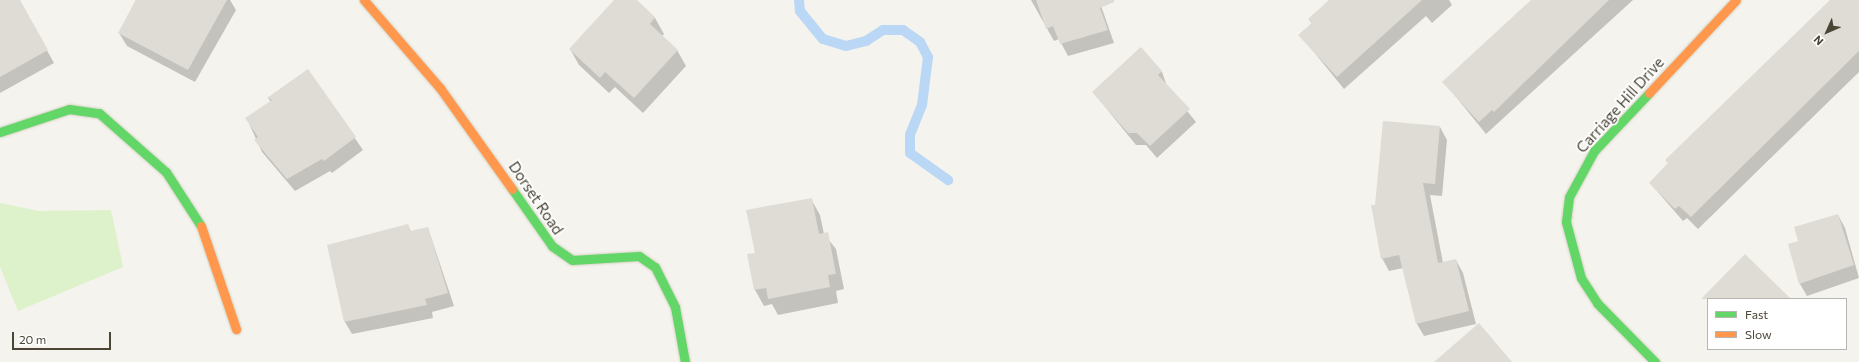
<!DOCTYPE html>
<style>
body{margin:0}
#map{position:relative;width:1859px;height:362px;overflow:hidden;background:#f4f3ed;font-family:Commissioner,sans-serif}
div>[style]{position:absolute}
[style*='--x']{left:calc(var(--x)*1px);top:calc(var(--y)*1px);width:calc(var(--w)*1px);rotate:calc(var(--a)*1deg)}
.green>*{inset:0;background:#ddf1cb}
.shadow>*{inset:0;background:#0003}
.stream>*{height:10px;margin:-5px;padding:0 5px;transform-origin:5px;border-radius:5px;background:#bad7f5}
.building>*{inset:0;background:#dedcd5}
.roads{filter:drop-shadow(0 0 1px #d4d2c3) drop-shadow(0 0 1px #d4d2c3)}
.fast>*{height:9px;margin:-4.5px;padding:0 4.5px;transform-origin:4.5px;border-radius:4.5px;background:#63d668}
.slow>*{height:9px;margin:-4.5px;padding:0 4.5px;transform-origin:4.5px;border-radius:4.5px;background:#ff974d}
span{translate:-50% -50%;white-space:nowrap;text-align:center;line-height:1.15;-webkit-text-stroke:3.5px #fff;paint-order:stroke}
.street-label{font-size:15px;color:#4c4637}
.legend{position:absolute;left:1707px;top:298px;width:140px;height:52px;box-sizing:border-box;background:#fff;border:1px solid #b7b5af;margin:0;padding:5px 7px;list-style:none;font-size:12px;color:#4c4637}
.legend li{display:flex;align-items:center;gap:8px;height:20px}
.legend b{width:20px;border:1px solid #b7b5af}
.north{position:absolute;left:1807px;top:12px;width:40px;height:40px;-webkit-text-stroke:3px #fff;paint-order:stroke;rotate:225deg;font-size:11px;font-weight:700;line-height:16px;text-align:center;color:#4c4637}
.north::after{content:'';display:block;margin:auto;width:14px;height:18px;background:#4c4637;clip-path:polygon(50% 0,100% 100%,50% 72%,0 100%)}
.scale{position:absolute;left:12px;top:332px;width:99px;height:18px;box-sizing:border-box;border:2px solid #4c4637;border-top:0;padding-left:5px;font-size:12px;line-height:14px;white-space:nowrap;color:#4c4637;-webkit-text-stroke:3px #fff;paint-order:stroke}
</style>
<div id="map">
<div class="green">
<div style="clip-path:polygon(0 203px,39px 211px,111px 210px,123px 267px,18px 311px,0 267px)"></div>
</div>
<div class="shadow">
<div style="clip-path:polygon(0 0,19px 0,54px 63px,0 93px)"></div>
<div style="clip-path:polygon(136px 0,230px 0,236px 10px,195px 82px,127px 46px,119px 33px)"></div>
<div style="clip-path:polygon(615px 0,635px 0,655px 18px,664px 34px,662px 36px,677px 50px,686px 66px,643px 113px,615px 87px,609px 93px,579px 65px,570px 49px)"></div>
<div style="clip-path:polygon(1031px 0,1099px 0,1114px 43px,1068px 56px,1059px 39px,1054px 41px)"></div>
<div style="clip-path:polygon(1331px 0,1449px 0,1452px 5px,1432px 23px,1426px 16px,1344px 89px,1300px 35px,1312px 24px,1309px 19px)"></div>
<div style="clip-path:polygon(1533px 0,1633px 0,1486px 134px,1444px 82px)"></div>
<div style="clip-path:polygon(1832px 0,1859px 0,1859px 72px,1698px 229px,1687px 218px,1683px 221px,1650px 183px,1669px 165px,1666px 160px)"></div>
<div style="clip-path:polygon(1140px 48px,1162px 72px,1167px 86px,1196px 122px,1157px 158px,1146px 145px,1136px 145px,1093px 92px)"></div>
<div style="clip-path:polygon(308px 70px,363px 150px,332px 173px,330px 171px,295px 191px,262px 152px,247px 119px,271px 102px,268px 98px)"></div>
<div style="clip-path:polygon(1440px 127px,1447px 140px,1442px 196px,1430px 195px,1443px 263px,1456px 260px,1463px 273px,1476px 324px,1424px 336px,1417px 324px,1403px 268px,1389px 271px,1382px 258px,1376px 206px)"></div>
<div style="clip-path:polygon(811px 199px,820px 215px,824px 234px,836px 249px,844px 289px,836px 291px,838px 303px,778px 315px,772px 304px,764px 306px,755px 290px,756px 254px)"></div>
<div style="clip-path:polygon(1838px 215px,1845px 228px,1859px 278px,1807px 296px,1800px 284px,1799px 242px)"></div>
<div style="clip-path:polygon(408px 225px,411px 232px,428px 228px,454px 306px,432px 312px,433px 318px,352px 334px,345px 322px,329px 246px)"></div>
</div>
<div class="stream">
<div style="--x:799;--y:0;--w:11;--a:85"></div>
<div style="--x:800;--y:11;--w:36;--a:51"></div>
<div style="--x:823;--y:39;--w:24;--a:17"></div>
<div style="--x:846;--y:46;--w:21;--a:-14"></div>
<div style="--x:866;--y:41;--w:20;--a:-33"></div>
<div style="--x:883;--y:30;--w:20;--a:0"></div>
<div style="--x:903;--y:30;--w:21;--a:35"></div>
<div style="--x:920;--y:42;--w:17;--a:62"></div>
<div style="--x:928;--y:57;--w:48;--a:97.1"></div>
<div style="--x:922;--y:105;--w:32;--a:112"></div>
<div style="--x:910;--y:135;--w:18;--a:90"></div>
<div style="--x:910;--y:153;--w:47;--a:35.4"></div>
</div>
<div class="building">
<div style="clip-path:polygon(0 0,20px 0,48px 50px,0 77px)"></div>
<div style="clip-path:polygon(136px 0,227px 0,188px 70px,118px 33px)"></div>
<div style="clip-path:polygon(614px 0,637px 0,655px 17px,650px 24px,678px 50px,634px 98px,605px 72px,600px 78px,569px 49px)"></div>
<div style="clip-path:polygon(1036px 0,1114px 0,1114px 2px,1100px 8px,1108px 30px,1060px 44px,1053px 26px,1046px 29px)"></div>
<div style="clip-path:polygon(1329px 0,1422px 0,1337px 77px,1298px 35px,1312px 23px,1308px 19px)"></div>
<div style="clip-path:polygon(1531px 0,1609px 0,1494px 112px,1492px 110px,1479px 122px,1442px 82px)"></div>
<div style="clip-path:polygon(1830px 0,1859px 0,1859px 51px,1691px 217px,1679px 206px,1675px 209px,1649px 183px,1668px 163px,1665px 160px)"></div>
<div style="clip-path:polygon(1141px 47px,1162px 71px,1158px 75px,1190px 109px,1150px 146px,1137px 133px,1128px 133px,1092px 92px)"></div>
<div style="clip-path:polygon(308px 69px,356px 137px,324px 161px,322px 159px,287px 179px,254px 140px,258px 137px,245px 118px,272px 100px,267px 98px)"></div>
<div style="clip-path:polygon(1383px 121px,1440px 126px,1435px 184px,1423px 183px,1438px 263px,1456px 259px,1469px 311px,1416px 324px,1399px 255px,1381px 259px,1371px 205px,1375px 205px)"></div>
<div style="clip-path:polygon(812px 198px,819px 234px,828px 232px,836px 274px,828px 275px,830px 287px,768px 299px,766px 288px,754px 290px,747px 254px,755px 253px,746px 210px)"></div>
<div style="clip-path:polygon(1838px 214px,1854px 265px,1799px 284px,1788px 244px,1798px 241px,1794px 227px)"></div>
<div style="clip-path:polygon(408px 224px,410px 231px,428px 227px,448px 293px,425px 299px,427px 305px,344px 322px,327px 245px)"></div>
<div style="clip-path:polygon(1745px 254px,1791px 299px,1701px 299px)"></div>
<div style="clip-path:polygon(1479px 323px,1512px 362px,1434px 362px)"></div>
</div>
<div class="roads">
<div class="fast">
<div style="--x:1649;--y:93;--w:80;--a:133.5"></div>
<div style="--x:1594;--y:151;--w:52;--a:118.5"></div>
<div style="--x:1569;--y:197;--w:25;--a:97"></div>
<div style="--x:1566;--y:222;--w:58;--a:75"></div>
<div style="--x:1581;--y:278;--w:30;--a:57"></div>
<div style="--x:1597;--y:303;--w:83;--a:45.5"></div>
<div style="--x:0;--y:132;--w:73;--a:-18.4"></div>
<div style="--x:69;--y:109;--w:30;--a:8"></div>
<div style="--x:99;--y:113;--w:89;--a:41.4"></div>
<div style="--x:166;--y:172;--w:64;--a:57.1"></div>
<div style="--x:512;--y:189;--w:70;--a:54.9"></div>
<div style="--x:552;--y:246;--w:24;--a:35"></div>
<div style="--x:572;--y:260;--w:67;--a:-3.4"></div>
<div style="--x:639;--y:256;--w:19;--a:35"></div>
<div style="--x:655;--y:267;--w:45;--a:63.4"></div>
<div style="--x:675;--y:307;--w:56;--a:79.7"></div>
</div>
<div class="slow">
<div style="--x:364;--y:0;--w:116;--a:49.2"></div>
<div style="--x:440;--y:88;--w:124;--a:54.5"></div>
<div style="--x:1649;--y:93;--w:127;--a:-46.9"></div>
<div style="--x:201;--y:226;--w:109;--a:71.2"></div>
</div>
</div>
<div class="street-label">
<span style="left:1620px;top:105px;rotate:-48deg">Carriage Hill Drive</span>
<span style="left:536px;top:198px;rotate:56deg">Dorset Road</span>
</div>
<ul class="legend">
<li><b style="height:5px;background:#63d668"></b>Fast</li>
<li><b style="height:5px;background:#ff974d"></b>Slow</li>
</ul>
<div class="north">N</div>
<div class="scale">20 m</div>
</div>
